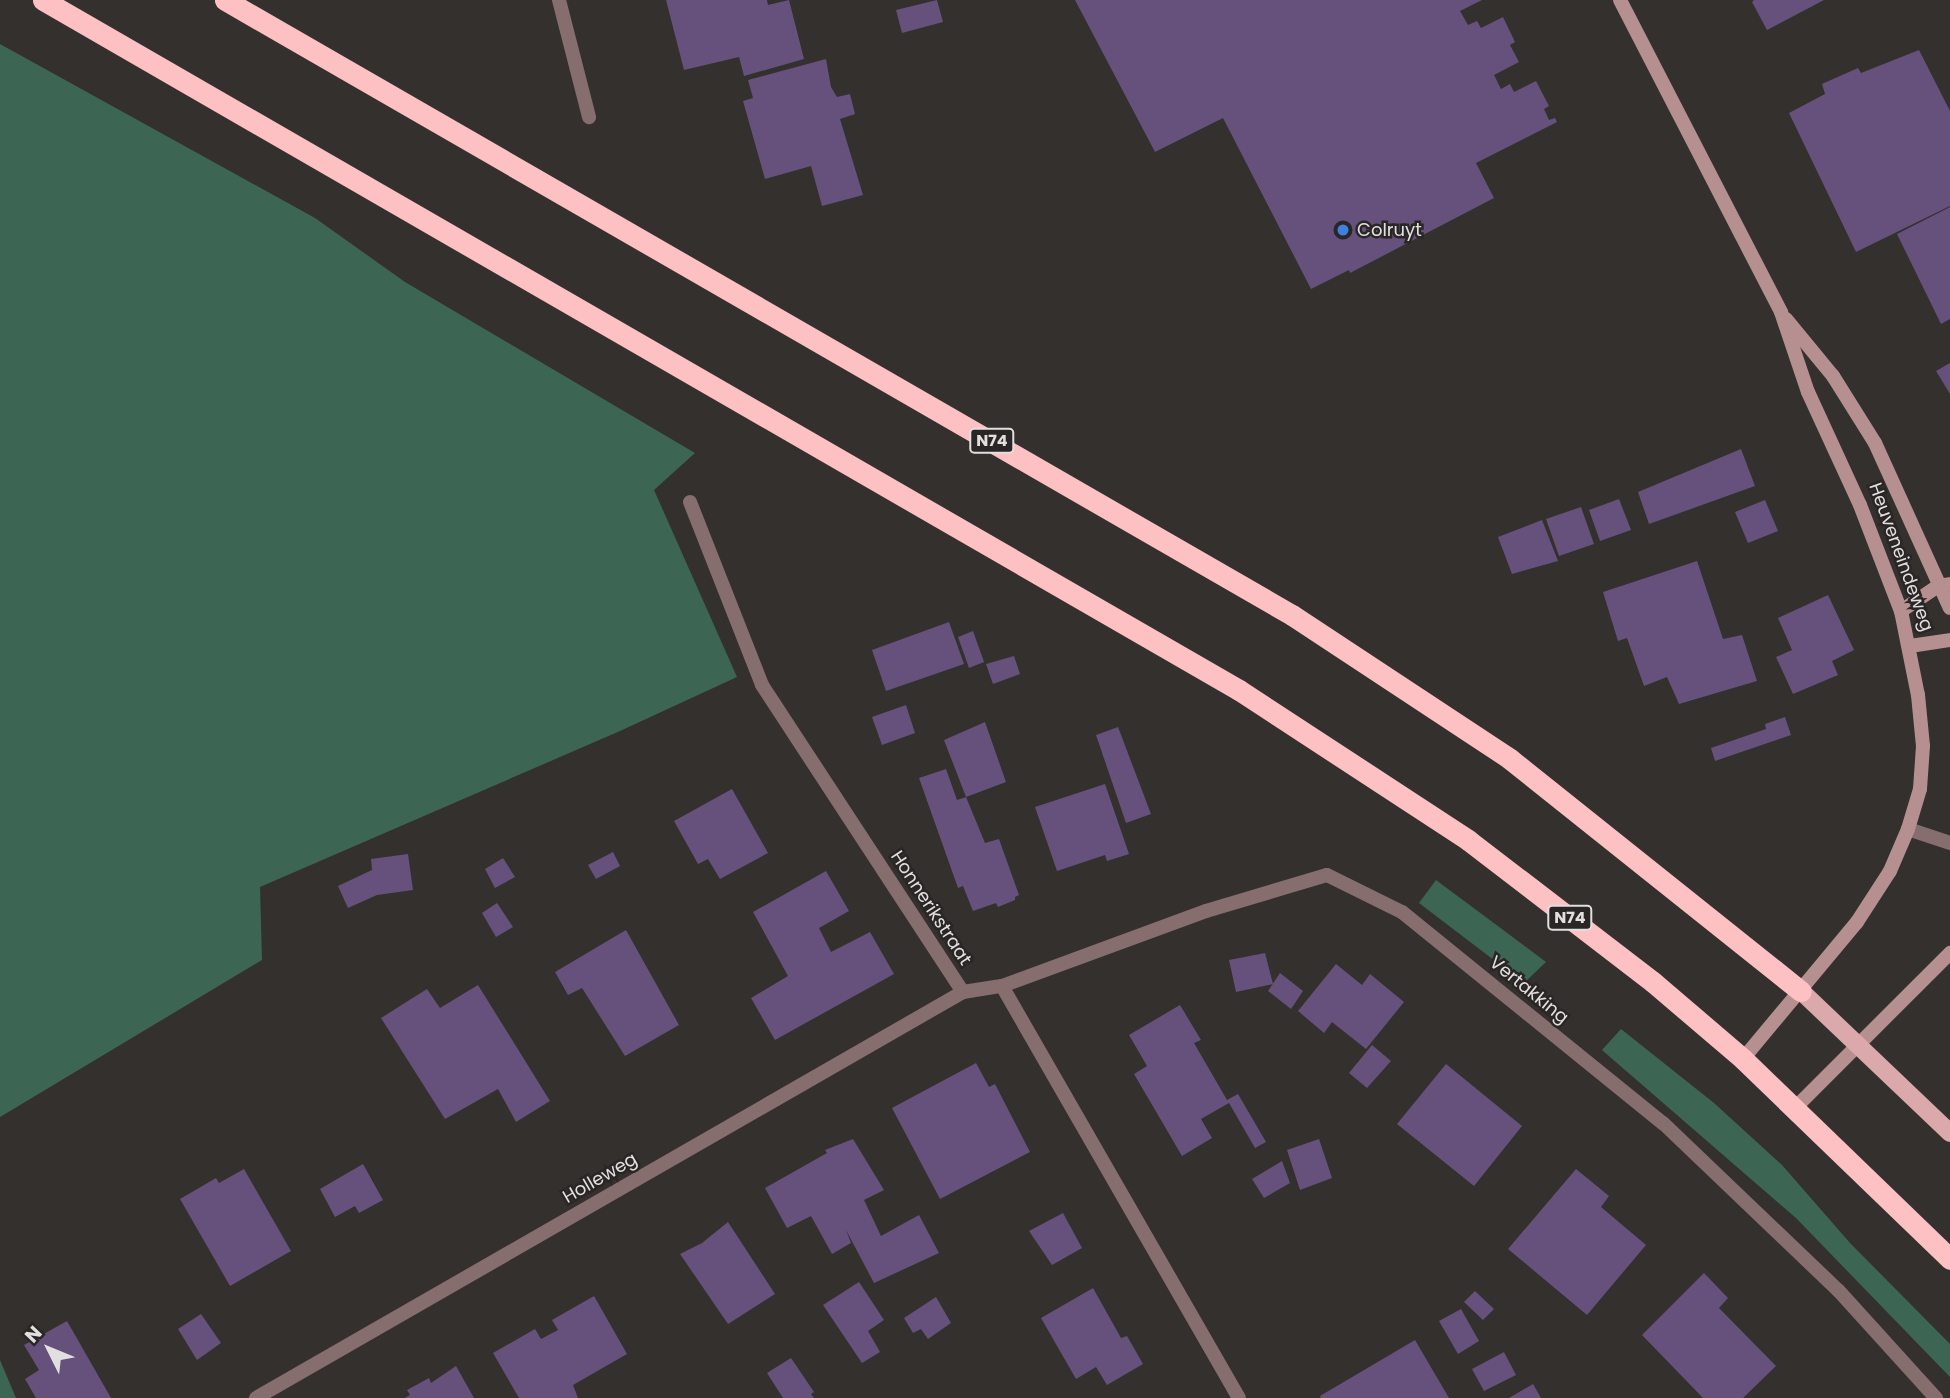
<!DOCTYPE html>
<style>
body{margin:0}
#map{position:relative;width:1950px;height:1398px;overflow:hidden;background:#34302e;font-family:Poppins,sans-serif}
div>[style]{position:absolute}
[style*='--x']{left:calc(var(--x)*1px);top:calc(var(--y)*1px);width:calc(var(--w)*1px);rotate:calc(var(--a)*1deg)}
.green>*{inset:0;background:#3c6653}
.building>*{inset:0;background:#65517c}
.street>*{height:14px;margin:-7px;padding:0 7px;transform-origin:7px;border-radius:7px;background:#866d6e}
.secondary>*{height:14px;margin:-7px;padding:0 7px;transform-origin:7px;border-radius:7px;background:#b68f91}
.primary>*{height:18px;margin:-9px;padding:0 9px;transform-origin:9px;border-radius:9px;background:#dba8ab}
.highway>*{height:21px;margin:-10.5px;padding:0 10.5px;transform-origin:10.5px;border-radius:10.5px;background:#fdc0c3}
.dots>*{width:19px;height:19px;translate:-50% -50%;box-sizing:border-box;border:4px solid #2a2625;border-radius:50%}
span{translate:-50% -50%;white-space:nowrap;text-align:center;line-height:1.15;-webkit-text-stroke:5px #2a2625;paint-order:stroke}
.shield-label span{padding:2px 5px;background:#2a2625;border:2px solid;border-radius:5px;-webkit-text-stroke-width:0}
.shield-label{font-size:16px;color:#e2e0df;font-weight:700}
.poi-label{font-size:18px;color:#e2e0df}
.left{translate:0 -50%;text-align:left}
.street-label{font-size:18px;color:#e2e0df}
.north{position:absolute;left:14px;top:1314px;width:70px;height:70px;-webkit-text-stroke:5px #2a2625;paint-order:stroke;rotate:313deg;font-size:19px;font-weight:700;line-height:28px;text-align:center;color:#e2e0df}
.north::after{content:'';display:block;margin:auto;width:24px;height:32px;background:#e2e0df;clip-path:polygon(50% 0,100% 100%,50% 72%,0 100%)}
</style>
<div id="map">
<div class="green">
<div style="clip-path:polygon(0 44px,315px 218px,405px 282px,695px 453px,654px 490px,737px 677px,620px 731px,260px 887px,262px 960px,0 1117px)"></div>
<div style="clip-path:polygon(1436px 880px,1546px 962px,1524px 983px,1419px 903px)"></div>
<div style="clip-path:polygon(1621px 1029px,1714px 1103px,1782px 1165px,1850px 1243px,1950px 1344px,1950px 1377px,1796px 1218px,1602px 1050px)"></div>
<div style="clip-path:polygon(0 1360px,16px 1398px,0 1398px)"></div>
</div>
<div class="building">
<div style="clip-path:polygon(666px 0,767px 0,768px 5px,789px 0,804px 59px,744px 76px,739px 57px,684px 70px)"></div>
<div style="clip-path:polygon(937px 0,943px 22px,902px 33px,896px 10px)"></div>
<div style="clip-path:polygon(1075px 0,1482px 0,1460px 11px,1468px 25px,1477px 21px,1481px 28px,1503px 17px,1515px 42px,1510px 45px,1519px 62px,1494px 75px,1501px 89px,1510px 84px,1514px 92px,1536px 81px,1549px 106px,1544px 109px,1549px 120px,1555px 118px,1557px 122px,1476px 163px,1494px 198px,1350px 273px,1349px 270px,1311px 289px,1223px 118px,1155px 152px)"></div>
<div style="clip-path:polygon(1754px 0,1824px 0,1767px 30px,1752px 2px)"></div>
<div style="clip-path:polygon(1919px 50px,1950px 111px,1950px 206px,1856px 252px,1789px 113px,1825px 94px,1822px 84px,1858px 68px,1861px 73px)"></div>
<div style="clip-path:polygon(826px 59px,831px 87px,837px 97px,850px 94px,855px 114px,840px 119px,863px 195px,822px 206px,811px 166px,765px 179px,743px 101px,753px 98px,748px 80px)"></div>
<div style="clip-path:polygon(1950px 207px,1950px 319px,1941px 324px,1897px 234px)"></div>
<div style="clip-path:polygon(1950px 363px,1950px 394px,1936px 371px)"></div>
<div style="clip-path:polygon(1741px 449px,1755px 486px,1649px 524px,1638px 492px)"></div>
<div style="clip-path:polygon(1619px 499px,1631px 530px,1600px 541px,1589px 510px)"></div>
<div style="clip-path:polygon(1765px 500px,1778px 531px,1748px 543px,1735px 512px)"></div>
<div style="clip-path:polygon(1581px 507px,1594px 544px,1559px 556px,1546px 519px)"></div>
<div style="clip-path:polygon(1542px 520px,1558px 561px,1512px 574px,1498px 537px)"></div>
<div style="clip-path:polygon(1697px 561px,1723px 639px,1742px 635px,1757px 681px,1679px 704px,1667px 677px,1644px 686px,1627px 638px,1618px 641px,1603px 592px)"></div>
<div style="clip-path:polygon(1828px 595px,1854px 650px,1832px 661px,1838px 675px,1793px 694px,1776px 657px,1792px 650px,1778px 618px)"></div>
<div style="clip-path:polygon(949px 622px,964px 664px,886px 691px,872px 650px)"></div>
<div style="clip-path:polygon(973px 631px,984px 662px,969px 668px,958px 637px)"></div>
<div style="clip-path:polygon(1014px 656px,1020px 674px,993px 684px,986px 664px)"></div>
<div style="clip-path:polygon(906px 705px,915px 733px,882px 745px,872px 717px)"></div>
<div style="clip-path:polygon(1785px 717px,1791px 735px,1715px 761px,1711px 748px,1766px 729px,1765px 724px)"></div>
<div style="clip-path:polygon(985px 722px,1006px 782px,966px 797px,985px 843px,999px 839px,1019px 895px,1015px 897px,1015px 900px,998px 907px,996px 903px,973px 911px,963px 886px,958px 888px,919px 778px,946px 769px,957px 800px,966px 797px,944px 740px)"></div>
<div style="clip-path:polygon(1118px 727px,1151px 814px,1126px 823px,1096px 735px)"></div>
<div style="clip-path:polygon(1105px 784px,1129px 854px,1107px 861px,1105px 855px,1057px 871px,1035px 807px)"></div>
<div style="clip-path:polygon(732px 789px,768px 853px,720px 879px,708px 859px,698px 864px,674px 821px)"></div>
<div style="clip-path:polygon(613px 852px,620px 866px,596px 879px,588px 865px)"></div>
<div style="clip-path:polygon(408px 854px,413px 890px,377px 895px,348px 908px,338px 886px,372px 870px,371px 859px)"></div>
<div style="clip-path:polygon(503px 858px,515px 877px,495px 888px,485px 869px)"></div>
<div style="clip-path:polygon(826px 871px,849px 911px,819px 928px,831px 952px,870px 932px,894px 974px,775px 1040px,751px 998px,788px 976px,753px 912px)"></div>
<div style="clip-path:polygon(497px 903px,513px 927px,496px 937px,482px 913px)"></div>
<div style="clip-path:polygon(626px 930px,679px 1025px,625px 1056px,582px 988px,568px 995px,555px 972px)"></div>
<div style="clip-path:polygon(1265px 953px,1273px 984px,1236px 992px,1229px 960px)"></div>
<div style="clip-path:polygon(1336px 964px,1362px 985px,1370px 974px,1404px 1002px,1366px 1049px,1332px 1022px,1324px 1033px,1298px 1011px)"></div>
<div style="clip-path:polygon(1280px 973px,1303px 991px,1291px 1009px,1268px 991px)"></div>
<div style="clip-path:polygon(478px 985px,550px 1101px,516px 1122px,498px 1089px,445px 1119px,381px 1018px,427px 989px,440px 1008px)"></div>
<div style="clip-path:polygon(1180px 1005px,1201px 1040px,1194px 1043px,1227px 1100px,1238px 1094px,1266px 1142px,1255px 1148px,1229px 1103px,1201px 1119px,1212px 1138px,1182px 1156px,1134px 1074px,1147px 1066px,1129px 1035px)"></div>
<div style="clip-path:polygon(1372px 1045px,1391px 1061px,1367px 1088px,1349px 1073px)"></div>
<div style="clip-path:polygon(976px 1063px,989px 1087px,995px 1084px,1030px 1152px,940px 1199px,892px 1108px)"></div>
<div style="clip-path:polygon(1446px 1064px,1522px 1126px,1474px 1186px,1397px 1124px)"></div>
<div style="clip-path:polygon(853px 1139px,884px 1190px,864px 1200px,881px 1236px,919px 1215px,939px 1253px,874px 1283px,846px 1230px,851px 1243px,832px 1254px,811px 1216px,787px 1228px,765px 1188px,827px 1153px,825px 1150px)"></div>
<div style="clip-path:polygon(1319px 1139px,1332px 1178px,1300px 1190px,1287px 1150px)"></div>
<div style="clip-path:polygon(1282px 1161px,1290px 1183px,1264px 1198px,1252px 1179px)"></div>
<div style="clip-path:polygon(363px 1164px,383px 1200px,359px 1213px,355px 1206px,335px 1217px,320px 1189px)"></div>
<div style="clip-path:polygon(244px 1169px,291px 1251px,230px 1286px,180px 1199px,216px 1178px,219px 1183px)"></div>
<div style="clip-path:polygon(1576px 1169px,1609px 1196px,1601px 1207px,1646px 1245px,1587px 1315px,1508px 1249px)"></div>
<div style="clip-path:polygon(1063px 1213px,1082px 1248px,1052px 1265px,1029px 1231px)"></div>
<div style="clip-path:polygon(728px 1222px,775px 1294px,728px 1324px,680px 1254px,702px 1243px)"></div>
<div style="clip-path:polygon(1704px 1273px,1728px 1298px,1719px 1308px,1776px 1366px,1743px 1398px,1703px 1398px,1642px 1335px)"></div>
<div style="clip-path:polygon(859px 1282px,884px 1320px,868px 1331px,880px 1352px,862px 1363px,823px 1305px)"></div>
<div style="clip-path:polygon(1093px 1288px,1121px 1338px,1127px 1336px,1143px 1364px,1107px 1385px,1096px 1367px,1076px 1379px,1041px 1318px)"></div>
<div style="clip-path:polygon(1475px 1291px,1494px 1309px,1483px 1320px,1464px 1302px)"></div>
<div style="clip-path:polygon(594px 1296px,627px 1354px,573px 1385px,578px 1398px,519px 1398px,493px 1353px,535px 1329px,541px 1339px,558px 1330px,552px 1320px)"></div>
<div style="clip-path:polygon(936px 1297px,951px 1323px,928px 1339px,921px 1329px,913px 1333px,904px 1318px)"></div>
<div style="clip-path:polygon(1461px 1309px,1479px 1341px,1458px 1354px,1439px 1321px)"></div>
<div style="clip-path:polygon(201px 1314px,221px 1343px,197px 1360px,178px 1329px)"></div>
<div style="clip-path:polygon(67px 1321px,111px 1398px,36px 1398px,25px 1379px,39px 1370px,24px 1345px)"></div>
<div style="clip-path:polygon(1415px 1340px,1449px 1398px,1321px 1398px,1320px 1396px)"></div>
<div style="clip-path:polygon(1504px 1352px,1516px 1375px,1484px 1391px,1472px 1369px)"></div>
<div style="clip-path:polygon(791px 1358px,814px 1392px,811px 1394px,814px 1398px,783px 1398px,767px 1373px)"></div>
<div style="clip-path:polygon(456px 1366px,474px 1398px,405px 1398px,410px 1395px,407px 1390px,429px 1378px,431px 1383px)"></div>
<div style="clip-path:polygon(1533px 1384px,1541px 1398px,1509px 1398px)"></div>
</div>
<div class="street">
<div style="--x:559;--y:0;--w:121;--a:75.6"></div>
<div style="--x:690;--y:502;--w:197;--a:68.5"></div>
<div style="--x:762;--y:685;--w:367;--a:56.8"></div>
<div style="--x:963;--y:992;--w:39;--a:-9"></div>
<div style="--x:1002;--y:986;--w:217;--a:-20.2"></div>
<div style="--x:1206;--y:911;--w:126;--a:-16.6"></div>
<div style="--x:1327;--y:875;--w:84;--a:26.3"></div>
<div style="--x:1402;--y:912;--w:336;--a:39"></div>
<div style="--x:1663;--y:1123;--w:242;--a:43.7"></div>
<div style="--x:1838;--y:1290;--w:146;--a:47.8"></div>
<div style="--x:1908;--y:829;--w:44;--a:18.4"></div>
<div style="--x:1002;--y:986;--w:475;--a:60.1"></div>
<div style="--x:256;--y:1398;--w:815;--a:-29.87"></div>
</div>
<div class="secondary">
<div style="--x:1620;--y:0;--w:351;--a:62.7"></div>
<div style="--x:1781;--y:312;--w:84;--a:71.4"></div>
<div style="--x:1808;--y:392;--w:124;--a:65.3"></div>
<div style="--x:1860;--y:505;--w:114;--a:68.9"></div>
<div style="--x:1901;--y:611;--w:86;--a:78.6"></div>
<div style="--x:1918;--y:695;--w:51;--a:84.4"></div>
<div style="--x:1923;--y:746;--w:43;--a:94"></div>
<div style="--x:1920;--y:789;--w:42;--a:106.7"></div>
<div style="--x:1908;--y:829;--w:46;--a:113.2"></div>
<div style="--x:1890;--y:871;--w:61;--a:122.9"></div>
<div style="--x:1857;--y:922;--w:178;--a:129.8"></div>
<div style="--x:1786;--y:319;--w:74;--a:50.5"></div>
<div style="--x:1833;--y:376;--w:79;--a:57.9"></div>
<div style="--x:1875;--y:443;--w:181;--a:65.6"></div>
<div style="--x:1901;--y:611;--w:45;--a:-34"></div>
<div style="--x:1938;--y:586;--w:12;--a:-9"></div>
<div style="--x:1910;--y:646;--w:40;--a:-8.5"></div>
<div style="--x:1796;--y:1107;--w:218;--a:-45"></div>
</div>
<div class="primary">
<div style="--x:1801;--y:991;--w:206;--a:43.6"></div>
</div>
<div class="highway">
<div style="--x:43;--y:0;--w:1381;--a:29.98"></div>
<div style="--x:1239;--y:690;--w:274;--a:33.2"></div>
<div style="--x:1468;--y:840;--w:233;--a:37.5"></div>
<div style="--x:1653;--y:982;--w:118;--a:40.5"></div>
<div style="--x:1743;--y:1059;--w:288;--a:44"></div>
<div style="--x:225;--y:0;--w:1232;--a:29.96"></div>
<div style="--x:1292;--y:615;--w:261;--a:33.4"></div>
<div style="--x:1510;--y:759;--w:372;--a:38.6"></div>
</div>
<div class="dots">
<div style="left:1343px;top:230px;background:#3f7fe0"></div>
</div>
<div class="shield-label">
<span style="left:992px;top:441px">N74</span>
<span style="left:1570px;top:918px">N74</span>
</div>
<div class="poi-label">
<span class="left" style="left:1357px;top:230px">Colruyt</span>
</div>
<div class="street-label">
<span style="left:1901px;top:557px;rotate:70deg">Heuveneindeweg</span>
<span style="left:931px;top:908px;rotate:57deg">Honnerikstraat</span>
<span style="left:1529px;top:990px;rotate:39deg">Vertakking</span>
<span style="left:600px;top:1178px;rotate:-30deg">Holleweg</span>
</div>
<div class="north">N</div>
</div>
